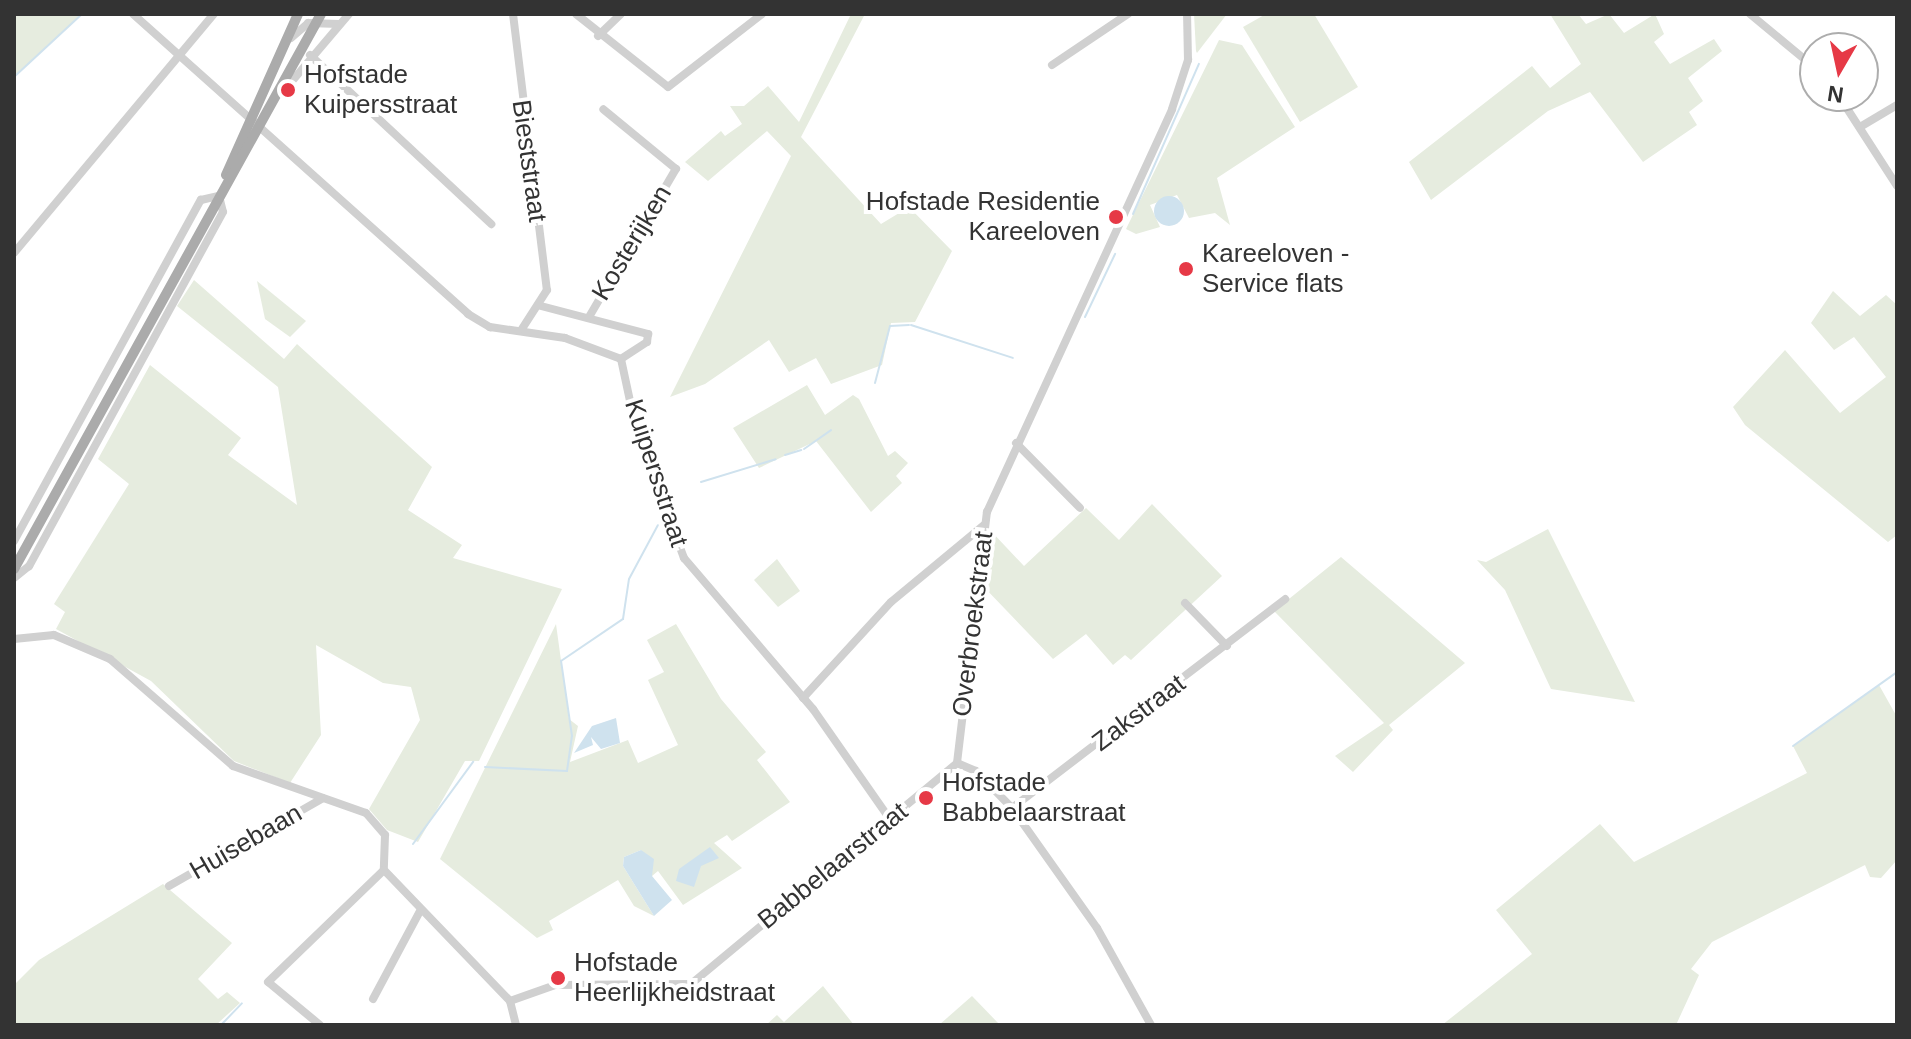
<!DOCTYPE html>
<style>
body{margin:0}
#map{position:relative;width:1911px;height:1039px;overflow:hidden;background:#fff;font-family:Arial,sans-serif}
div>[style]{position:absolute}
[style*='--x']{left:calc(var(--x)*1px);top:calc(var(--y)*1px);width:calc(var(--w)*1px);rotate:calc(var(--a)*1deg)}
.green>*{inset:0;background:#e6ecdf}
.water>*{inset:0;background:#cfe2ee}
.round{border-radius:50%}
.stream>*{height:2px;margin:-1px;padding:0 1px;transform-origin:1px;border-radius:1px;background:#cfe2ee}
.minor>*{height:8px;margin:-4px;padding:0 4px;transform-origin:4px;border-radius:4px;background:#d0d0d0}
.major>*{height:10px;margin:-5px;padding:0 5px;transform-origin:5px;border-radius:5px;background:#ababab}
.dots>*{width:22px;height:22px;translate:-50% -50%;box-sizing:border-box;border:4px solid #fff;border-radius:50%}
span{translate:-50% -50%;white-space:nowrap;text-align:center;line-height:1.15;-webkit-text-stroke:8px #fff;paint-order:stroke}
.poi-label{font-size:26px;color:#333}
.left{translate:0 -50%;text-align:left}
.right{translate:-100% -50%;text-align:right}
.street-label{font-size:26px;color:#333}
.frame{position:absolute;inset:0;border:16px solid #333;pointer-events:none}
.north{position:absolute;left:1799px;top:32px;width:80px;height:80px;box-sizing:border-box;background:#fff;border:2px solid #adadad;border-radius:50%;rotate:189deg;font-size:22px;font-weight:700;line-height:32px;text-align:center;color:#333}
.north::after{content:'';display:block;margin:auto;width:28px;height:36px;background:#e63946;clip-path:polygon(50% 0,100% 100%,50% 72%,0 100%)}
</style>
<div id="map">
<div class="green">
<div style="clip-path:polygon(14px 14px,82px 14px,14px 77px)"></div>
<div style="clip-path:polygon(851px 14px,865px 14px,801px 137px,881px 224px,909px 207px,952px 251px,915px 322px,891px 323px,882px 365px,831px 384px,816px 358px,789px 372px,769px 340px,705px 384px,670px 397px,791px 156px,767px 131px,708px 181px,685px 162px,721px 131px,725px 136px,742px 124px,730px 106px,744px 106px,768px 86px,799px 122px)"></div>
<div style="clip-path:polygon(1194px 14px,1227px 14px,1197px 53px,1196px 51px)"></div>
<div style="clip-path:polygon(1266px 14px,1314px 14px,1358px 87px,1300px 122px,1243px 27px)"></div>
<div style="clip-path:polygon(1550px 14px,1578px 14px,1586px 24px,1609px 14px,1624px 33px,1655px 14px,1664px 34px,1654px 42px,1670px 64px,1714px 39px,1722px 51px,1688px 78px,1703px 101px,1689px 112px,1697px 125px,1643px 162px,1590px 92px,1548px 111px,1431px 200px,1409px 162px,1532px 66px,1550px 88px,1581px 64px)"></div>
<div style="clip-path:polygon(1219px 40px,1242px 45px,1295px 127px,1217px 178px,1230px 225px,1215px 213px,1189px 218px,1177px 195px,1150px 205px,1160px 227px,1136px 234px,1126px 229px)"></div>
<div style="clip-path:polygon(194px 280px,284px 359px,297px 344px,432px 467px,408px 510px,462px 545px,453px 558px,562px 589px,479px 761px,465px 761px,418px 842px,387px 830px,369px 809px,420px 720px,411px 687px,383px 683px,316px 645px,321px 735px,290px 783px,234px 761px,151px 681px,56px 629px,65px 612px,54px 604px,129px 484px,98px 459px,150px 365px,241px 438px,228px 455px,297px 505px,278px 387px,177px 306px)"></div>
<div style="clip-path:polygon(257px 281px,306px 321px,290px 337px,265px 319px)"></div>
<div style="clip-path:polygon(1833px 291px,1860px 316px,1886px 295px,1897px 305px,1897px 535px,1888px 542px,1745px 425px,1733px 407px,1785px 350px,1840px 413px,1886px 377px,1854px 337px,1834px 350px,1811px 323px)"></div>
<div style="clip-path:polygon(807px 385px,825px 415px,853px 395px,859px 399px,888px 456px,895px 451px,908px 463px,896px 476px,902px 483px,871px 512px,816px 441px,759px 468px,733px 428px)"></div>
<div style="clip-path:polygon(1152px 504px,1222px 576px,1131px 660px,1125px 655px,1113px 665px,1086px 634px,1053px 659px,982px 585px,990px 530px,1024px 566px,1086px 508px,1119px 540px)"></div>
<div style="clip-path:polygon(1548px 529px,1583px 599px,1635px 702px,1551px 689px,1505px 590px,1477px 560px,1486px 562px)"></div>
<div style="clip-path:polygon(1341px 557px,1465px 663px,1389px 725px,1393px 730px,1353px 772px,1335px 756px,1384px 723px,1274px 611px)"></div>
<div style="clip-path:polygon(777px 559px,800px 591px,778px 607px,754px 580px)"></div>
<div style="clip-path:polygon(556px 624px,569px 719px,578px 726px,570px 762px,628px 740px,638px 763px,678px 745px,648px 680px,664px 672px,647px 640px,676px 624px,721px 699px,766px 752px,757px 760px,790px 802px,732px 841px,727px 835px,714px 843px,742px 868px,683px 905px,658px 871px,652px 876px,641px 850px,624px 857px,623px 866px,654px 916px,634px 906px,618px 880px,549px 921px,553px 930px,537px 938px,440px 859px)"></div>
<div style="clip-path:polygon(1879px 685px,1897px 717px,1897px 860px,1881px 878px,1870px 877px,1865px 865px,1712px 942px,1691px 969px,1699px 975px,1676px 1025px,1442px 1025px,1532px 954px,1496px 910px,1600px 824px,1634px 862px,1807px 773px,1793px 746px)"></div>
<div style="clip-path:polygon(163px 884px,232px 943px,198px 979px,218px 999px,227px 992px,240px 1003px,216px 1025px,14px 1025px,14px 985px,39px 960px)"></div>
<div style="clip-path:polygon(823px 986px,854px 1025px,766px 1025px,777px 1015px,784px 1022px)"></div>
<div style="clip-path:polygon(972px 996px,1000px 1025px,939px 1025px)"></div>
</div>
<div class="water">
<div class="round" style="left:1154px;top:196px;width:30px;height:30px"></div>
<div style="clip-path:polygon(616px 718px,620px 743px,601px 749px,591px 737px,593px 745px,574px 753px,592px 726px)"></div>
<div style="clip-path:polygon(710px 847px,719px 858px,701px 866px,694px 887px,676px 881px,679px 869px)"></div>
<div style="clip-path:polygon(641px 850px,654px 859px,652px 876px,672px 900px,654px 916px,623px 866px,624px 857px)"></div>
</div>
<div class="stream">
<div style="--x:14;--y:77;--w:93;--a:-42.8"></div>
<div style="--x:1133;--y:214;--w:164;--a:-66.3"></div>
<div style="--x:1085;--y:317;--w:70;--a:-64.5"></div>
<div style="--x:911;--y:325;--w:107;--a:17.9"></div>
<div style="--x:875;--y:383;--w:59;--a:-75.3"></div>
<div style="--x:890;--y:326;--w:19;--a:-3"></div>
<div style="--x:804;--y:449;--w:33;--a:-35"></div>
<div style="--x:785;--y:455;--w:17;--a:-17"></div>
<div style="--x:701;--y:482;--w:78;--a:-17"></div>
<div style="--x:1793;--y:746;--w:128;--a:-35.4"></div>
<div style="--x:485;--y:767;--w:82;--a:2.8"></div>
<div style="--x:567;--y:771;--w:35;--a:-82"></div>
<div style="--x:572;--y:736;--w:76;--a:-98.3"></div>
<div style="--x:561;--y:661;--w:75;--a:-34.1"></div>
<div style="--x:623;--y:619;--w:40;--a:-81.5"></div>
<div style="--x:629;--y:579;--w:61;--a:-61.8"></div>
<div style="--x:413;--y:844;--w:102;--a:-53.8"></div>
<div style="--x:221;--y:1025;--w:30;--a:-46"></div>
</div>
<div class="minor">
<div style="--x:133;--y:14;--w:450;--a:41.8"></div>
<div style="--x:468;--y:314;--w:26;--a:31"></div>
<div style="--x:490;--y:327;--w:76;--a:8.3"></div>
<div style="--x:565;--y:338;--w:60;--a:20.6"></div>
<div style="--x:621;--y:359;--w:72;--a:77.9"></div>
<div style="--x:636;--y:429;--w:138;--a:69.6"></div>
<div style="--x:684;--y:558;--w:199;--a:49.5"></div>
<div style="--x:813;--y:709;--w:133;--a:55.1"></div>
<div style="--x:513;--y:14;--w:278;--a:83"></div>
<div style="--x:547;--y:290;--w:46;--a:122.7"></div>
<div style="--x:576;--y:14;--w:117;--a:38.4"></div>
<div style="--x:668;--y:87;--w:119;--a:-37.8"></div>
<div style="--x:1750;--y:14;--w:85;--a:39.7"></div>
<div style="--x:598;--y:36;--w:32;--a:-44"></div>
<div style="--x:291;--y:38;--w:23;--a:-41"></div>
<div style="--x:308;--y:23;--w:31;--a:2"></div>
<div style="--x:310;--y:55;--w:248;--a:43"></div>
<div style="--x:1052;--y:65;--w:92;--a:-33.9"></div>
<div style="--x:282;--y:93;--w:104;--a:-49.7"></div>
<div style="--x:1839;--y:96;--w:107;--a:57.2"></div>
<div style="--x:1860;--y:127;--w:43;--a:-30.7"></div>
<div style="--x:14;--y:253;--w:312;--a:-50.1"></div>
<div style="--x:541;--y:306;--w:111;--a:14.7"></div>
<div style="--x:648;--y:334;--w:8;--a:97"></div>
<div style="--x:647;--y:342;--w:31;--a:147"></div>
<div style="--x:589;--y:317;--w:172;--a:-59.6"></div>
<div style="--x:676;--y:169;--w:94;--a:-140.6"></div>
<div style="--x:1016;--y:443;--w:91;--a:45.4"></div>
<div style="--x:14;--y:541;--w:389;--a:-61.3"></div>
<div style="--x:201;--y:200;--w:18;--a:-13"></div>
<div style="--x:219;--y:196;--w:16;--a:76"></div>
<div style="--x:223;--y:212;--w:404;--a:118.7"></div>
<div style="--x:29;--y:566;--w:19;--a:141"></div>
<div style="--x:1185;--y:603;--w:60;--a:45.7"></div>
<div style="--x:14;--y:639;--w:40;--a:-5.7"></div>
<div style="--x:54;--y:635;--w:61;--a:23.2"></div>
<div style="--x:110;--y:659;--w:163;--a:41"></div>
<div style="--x:233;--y:766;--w:141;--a:19.5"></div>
<div style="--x:366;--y:813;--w:29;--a:49"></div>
<div style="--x:385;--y:835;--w:35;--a:92"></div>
<div style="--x:803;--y:698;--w:130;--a:-47.5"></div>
<div style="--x:891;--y:602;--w:121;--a:-39.6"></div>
<div style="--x:957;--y:763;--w:253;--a:-83.2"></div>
<div style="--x:987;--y:512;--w:443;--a:-65.3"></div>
<div style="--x:1172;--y:109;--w:52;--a:-71.9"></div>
<div style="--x:1188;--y:60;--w:46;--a:-91.2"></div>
<div style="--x:957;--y:763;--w:21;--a:23"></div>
<div style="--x:976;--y:771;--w:52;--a:45.8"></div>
<div style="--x:1012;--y:808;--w:147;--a:54.7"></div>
<div style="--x:1097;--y:928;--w:111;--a:60.9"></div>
<div style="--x:1012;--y:808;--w:344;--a:-37.4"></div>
<div style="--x:384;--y:870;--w:182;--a:46.1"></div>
<div style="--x:510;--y:1001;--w:25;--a:76"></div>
<div style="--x:169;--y:886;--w:177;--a:-29.7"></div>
<div style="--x:373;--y:999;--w:100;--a:-61.9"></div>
<div style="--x:510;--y:1001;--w:48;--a:-19.6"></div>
<div style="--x:555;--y:985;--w:136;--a:-0.4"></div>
<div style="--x:691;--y:984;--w:346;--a:-39.7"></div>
<div style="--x:320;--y:1025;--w:67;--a:-140.4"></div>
<div style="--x:268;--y:982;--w:161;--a:-44"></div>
</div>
<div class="major">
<div style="--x:226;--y:175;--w:176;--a:-65.9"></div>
<div style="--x:14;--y:569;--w:634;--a:-61.05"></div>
</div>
<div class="dots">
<div style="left:288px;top:90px;background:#e63946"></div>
<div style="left:1116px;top:217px;background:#e63946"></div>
<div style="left:1186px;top:269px;background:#e63946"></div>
<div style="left:926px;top:798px;background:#e63946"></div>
<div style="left:558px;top:978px;background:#e63946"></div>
</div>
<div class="poi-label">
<span class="left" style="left:304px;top:90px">Hofstade<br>Kuipersstraat</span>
<span class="right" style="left:1100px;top:217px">Hofstade Residentie<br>Kareeloven</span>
<span class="left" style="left:1202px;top:269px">Kareeloven -<br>Service flats</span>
<span class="left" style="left:942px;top:798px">Hofstade<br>Babbelaarstraat</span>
<span class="left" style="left:574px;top:978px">Hofstade<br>Heerlijkheidstraat</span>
</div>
<div class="street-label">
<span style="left:529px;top:161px;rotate:82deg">Bieststraat</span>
<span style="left:632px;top:243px;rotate:-59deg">Kosterijken</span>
<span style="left:656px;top:473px;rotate:72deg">Kuipersstraat</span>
<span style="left:973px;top:624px;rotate:-83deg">Overbroekstraat</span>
<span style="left:1139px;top:713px;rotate:-37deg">Zakstraat</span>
<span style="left:246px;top:842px;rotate:-30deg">Huisebaan</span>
<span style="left:833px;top:866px;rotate:-39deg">Babbelaarstraat</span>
</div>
<div class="frame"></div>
<div class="north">N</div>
</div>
